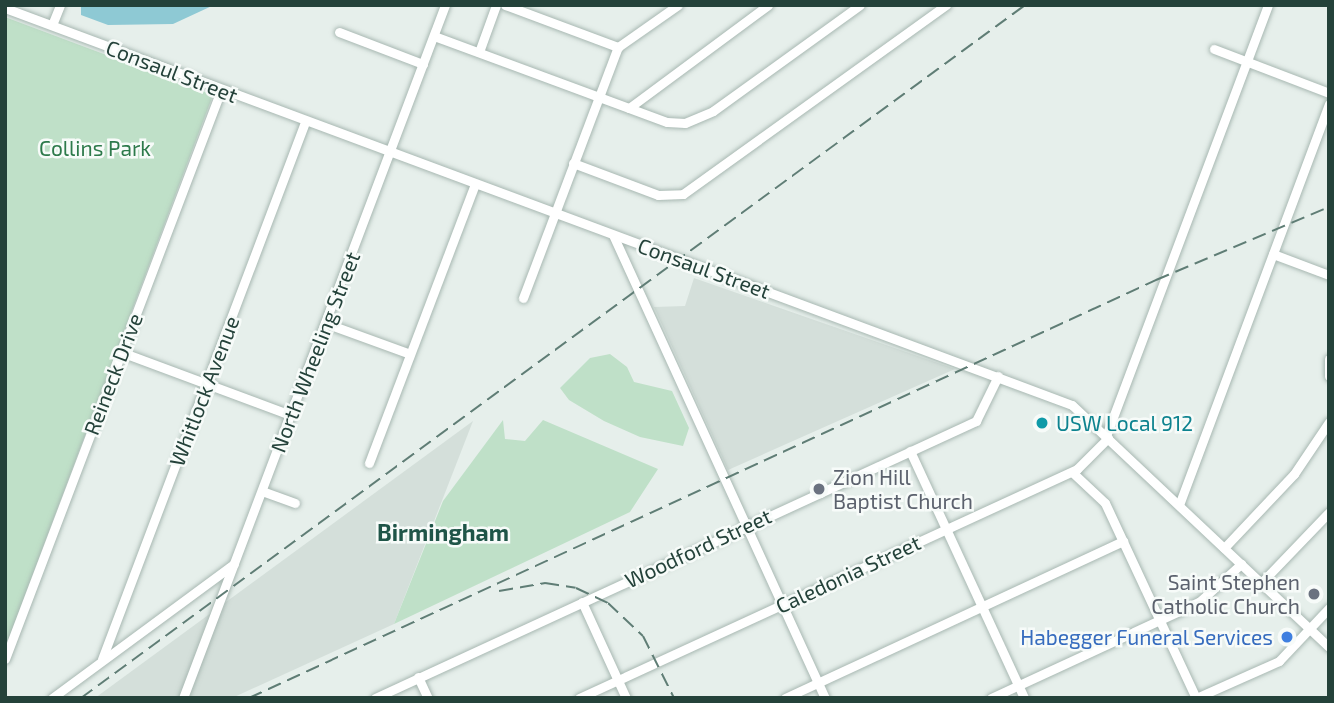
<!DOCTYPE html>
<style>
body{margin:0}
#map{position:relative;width:1334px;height:703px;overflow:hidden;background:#e6efeb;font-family:"Exo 2",sans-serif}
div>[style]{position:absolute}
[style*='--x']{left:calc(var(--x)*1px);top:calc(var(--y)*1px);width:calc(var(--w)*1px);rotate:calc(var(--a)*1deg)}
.built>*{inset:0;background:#d4dfda}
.green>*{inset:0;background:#bfe0c8}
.water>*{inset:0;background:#8ec9d4}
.roads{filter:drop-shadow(0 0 2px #a8b8b2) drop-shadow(0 0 2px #a8b8b2)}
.minor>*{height:9px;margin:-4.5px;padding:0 4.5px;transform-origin:4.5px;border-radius:4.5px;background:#fff}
.rail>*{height:2px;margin-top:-1px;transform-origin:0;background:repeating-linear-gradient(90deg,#5f7d75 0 14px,transparent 0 21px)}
.dots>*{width:19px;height:19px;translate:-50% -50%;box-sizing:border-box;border:4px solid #f7fbf9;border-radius:50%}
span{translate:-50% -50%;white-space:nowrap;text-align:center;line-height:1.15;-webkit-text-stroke:5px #f7fbf9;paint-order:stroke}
.street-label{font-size:21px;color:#24423a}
.park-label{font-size:21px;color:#2d7a4b}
.culture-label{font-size:21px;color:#0d838f}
.left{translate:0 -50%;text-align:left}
.worship-label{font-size:21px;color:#5b616d}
.right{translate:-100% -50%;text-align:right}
.shop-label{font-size:21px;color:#366cbe}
.neighbourhood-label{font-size:23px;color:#1f5548;font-weight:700}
.frame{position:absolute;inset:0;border:7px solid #24423a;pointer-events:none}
</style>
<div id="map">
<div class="built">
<div style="clip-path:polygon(694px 278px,955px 369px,728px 470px,654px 307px,685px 306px)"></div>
<div style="clip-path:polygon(473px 421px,394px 624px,232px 698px,95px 698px)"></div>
</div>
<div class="green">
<div style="clip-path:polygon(5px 17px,213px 95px,5px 648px)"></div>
<div style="clip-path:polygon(610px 354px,627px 367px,634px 382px,672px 391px,689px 428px,683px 446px,640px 437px,604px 421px,569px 400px,560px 388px,590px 358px)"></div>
<div style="clip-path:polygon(503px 420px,505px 439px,525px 441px,543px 420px,658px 469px,630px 512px,394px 624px,443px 501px)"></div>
</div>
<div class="water">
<div style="clip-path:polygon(81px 5px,214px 5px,173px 24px,108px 25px,81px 15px)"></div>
</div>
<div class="roads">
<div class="minor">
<div style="--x:505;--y:5;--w:121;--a:20.4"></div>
<div style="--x:5;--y:8;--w:1138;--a:20.41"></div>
<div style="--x:1072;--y:405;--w:353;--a:43.3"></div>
<div style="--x:52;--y:25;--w:22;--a:-68"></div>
<div style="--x:339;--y:32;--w:90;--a:20.9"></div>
<div style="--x:434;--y:36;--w:248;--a:20.3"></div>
<div style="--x:667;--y:122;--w:18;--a:3"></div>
<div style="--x:685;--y:123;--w:30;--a:-23"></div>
<div style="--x:713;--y:111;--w:181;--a:-35.8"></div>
<div style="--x:1214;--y:49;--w:123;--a:20.9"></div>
<div style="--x:479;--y:52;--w:50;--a:-70.1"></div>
<div style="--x:629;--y:108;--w:173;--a:-36.5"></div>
<div style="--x:573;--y:163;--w:91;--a:20.6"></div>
<div style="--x:658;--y:195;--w:25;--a:-2"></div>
<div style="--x:683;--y:194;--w:324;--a:-35.7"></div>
<div style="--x:613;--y:235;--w:509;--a:65.4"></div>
<div style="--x:1273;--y:254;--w:60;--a:20.6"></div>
<div style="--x:523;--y:298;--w:268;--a:-69.3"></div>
<div style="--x:618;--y:47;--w:73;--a:-35"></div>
<div style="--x:325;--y:323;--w:90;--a:20"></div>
<div style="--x:121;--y:352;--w:180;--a:20.4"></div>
<div style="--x:1329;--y:359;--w:17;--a:90"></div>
<div style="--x:1106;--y:436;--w:460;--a:-69.4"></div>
<div style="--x:910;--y:451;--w:272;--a:65.2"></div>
<div style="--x:369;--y:463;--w:298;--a:-69.2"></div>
<div style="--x:1072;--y:472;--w:45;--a:43.2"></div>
<div style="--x:1105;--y:503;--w:215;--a:65"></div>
<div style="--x:262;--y:491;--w:35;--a:20"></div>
<div style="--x:1179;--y:505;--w:428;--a:-69.5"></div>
<div style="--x:1224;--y:548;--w:102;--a:-46.6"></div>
<div style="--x:1294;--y:474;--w:63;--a:-56.1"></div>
<div style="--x:1261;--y:583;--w:98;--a:-46.2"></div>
<div style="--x:582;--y:602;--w:106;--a:65.4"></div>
<div style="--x:5;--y:659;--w:609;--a:-69.21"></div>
<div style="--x:102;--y:659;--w:574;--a:-69.29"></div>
<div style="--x:418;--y:677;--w:23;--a:65"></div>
<div style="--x:52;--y:698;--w:226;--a:-36.4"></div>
<div style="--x:183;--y:698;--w:741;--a:-69.29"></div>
<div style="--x:375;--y:698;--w:662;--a:-24.74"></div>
<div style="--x:976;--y:421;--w:50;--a:-63.9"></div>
<div style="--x:579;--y:698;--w:548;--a:-24.69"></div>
<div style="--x:1077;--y:469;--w:44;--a:-45"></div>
<div style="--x:785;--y:698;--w:373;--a:-24.9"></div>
<div style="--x:991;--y:698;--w:229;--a:-24.8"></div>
<div style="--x:1199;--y:602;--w:57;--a:-42.1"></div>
<div style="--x:1196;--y:698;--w:91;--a:-24"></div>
<div style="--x:1279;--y:661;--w:73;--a:-46.7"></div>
</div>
</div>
<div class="rail">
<div style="--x:499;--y:591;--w:47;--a:-9.9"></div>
<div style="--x:545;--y:583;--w:31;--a:9"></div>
<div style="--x:576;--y:588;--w:35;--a:25"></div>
<div style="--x:608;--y:603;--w:48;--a:43.3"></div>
<div style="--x:643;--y:636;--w:69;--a:63.4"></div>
<div style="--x:81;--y:698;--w:1171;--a:-36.28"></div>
<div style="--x:249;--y:698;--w:999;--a:-24.74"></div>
<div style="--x:1156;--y:280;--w:188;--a:-22.9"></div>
</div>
<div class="dots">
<div style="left:1042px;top:423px;background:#0f9aa8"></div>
<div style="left:819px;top:489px;background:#6b7280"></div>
<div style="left:1314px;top:594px;background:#6b7280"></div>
<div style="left:1287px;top:637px;background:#3f7fe0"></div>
</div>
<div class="street-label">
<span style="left:172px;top:71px;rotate:21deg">Consaul Street</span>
<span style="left:704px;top:268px;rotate:20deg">Consaul Street</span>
<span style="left:315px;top:352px;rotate:-69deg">North Wheeling Street</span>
<span style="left:113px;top:374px;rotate:-69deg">Reineck Drive</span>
<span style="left:204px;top:391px;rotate:-69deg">Whitlock Avenue</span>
<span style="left:698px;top:548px;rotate:-25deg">Woodford Street</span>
<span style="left:848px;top:574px;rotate:-25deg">Caledonia Street</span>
</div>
<div class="park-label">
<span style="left:95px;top:148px">Collins Park</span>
</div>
<div class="culture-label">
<span class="left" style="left:1056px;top:423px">USW Local 912</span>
</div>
<div class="worship-label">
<span class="left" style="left:833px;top:489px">Zion Hill<br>Baptist Church</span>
<span class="right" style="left:1300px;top:594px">Saint Stephen<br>Catholic Church</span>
</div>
<div class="shop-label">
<span class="right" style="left:1273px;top:637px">Habegger Funeral Services</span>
</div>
<div class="neighbourhood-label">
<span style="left:443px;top:532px">Birmingham</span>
</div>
<div class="frame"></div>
</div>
